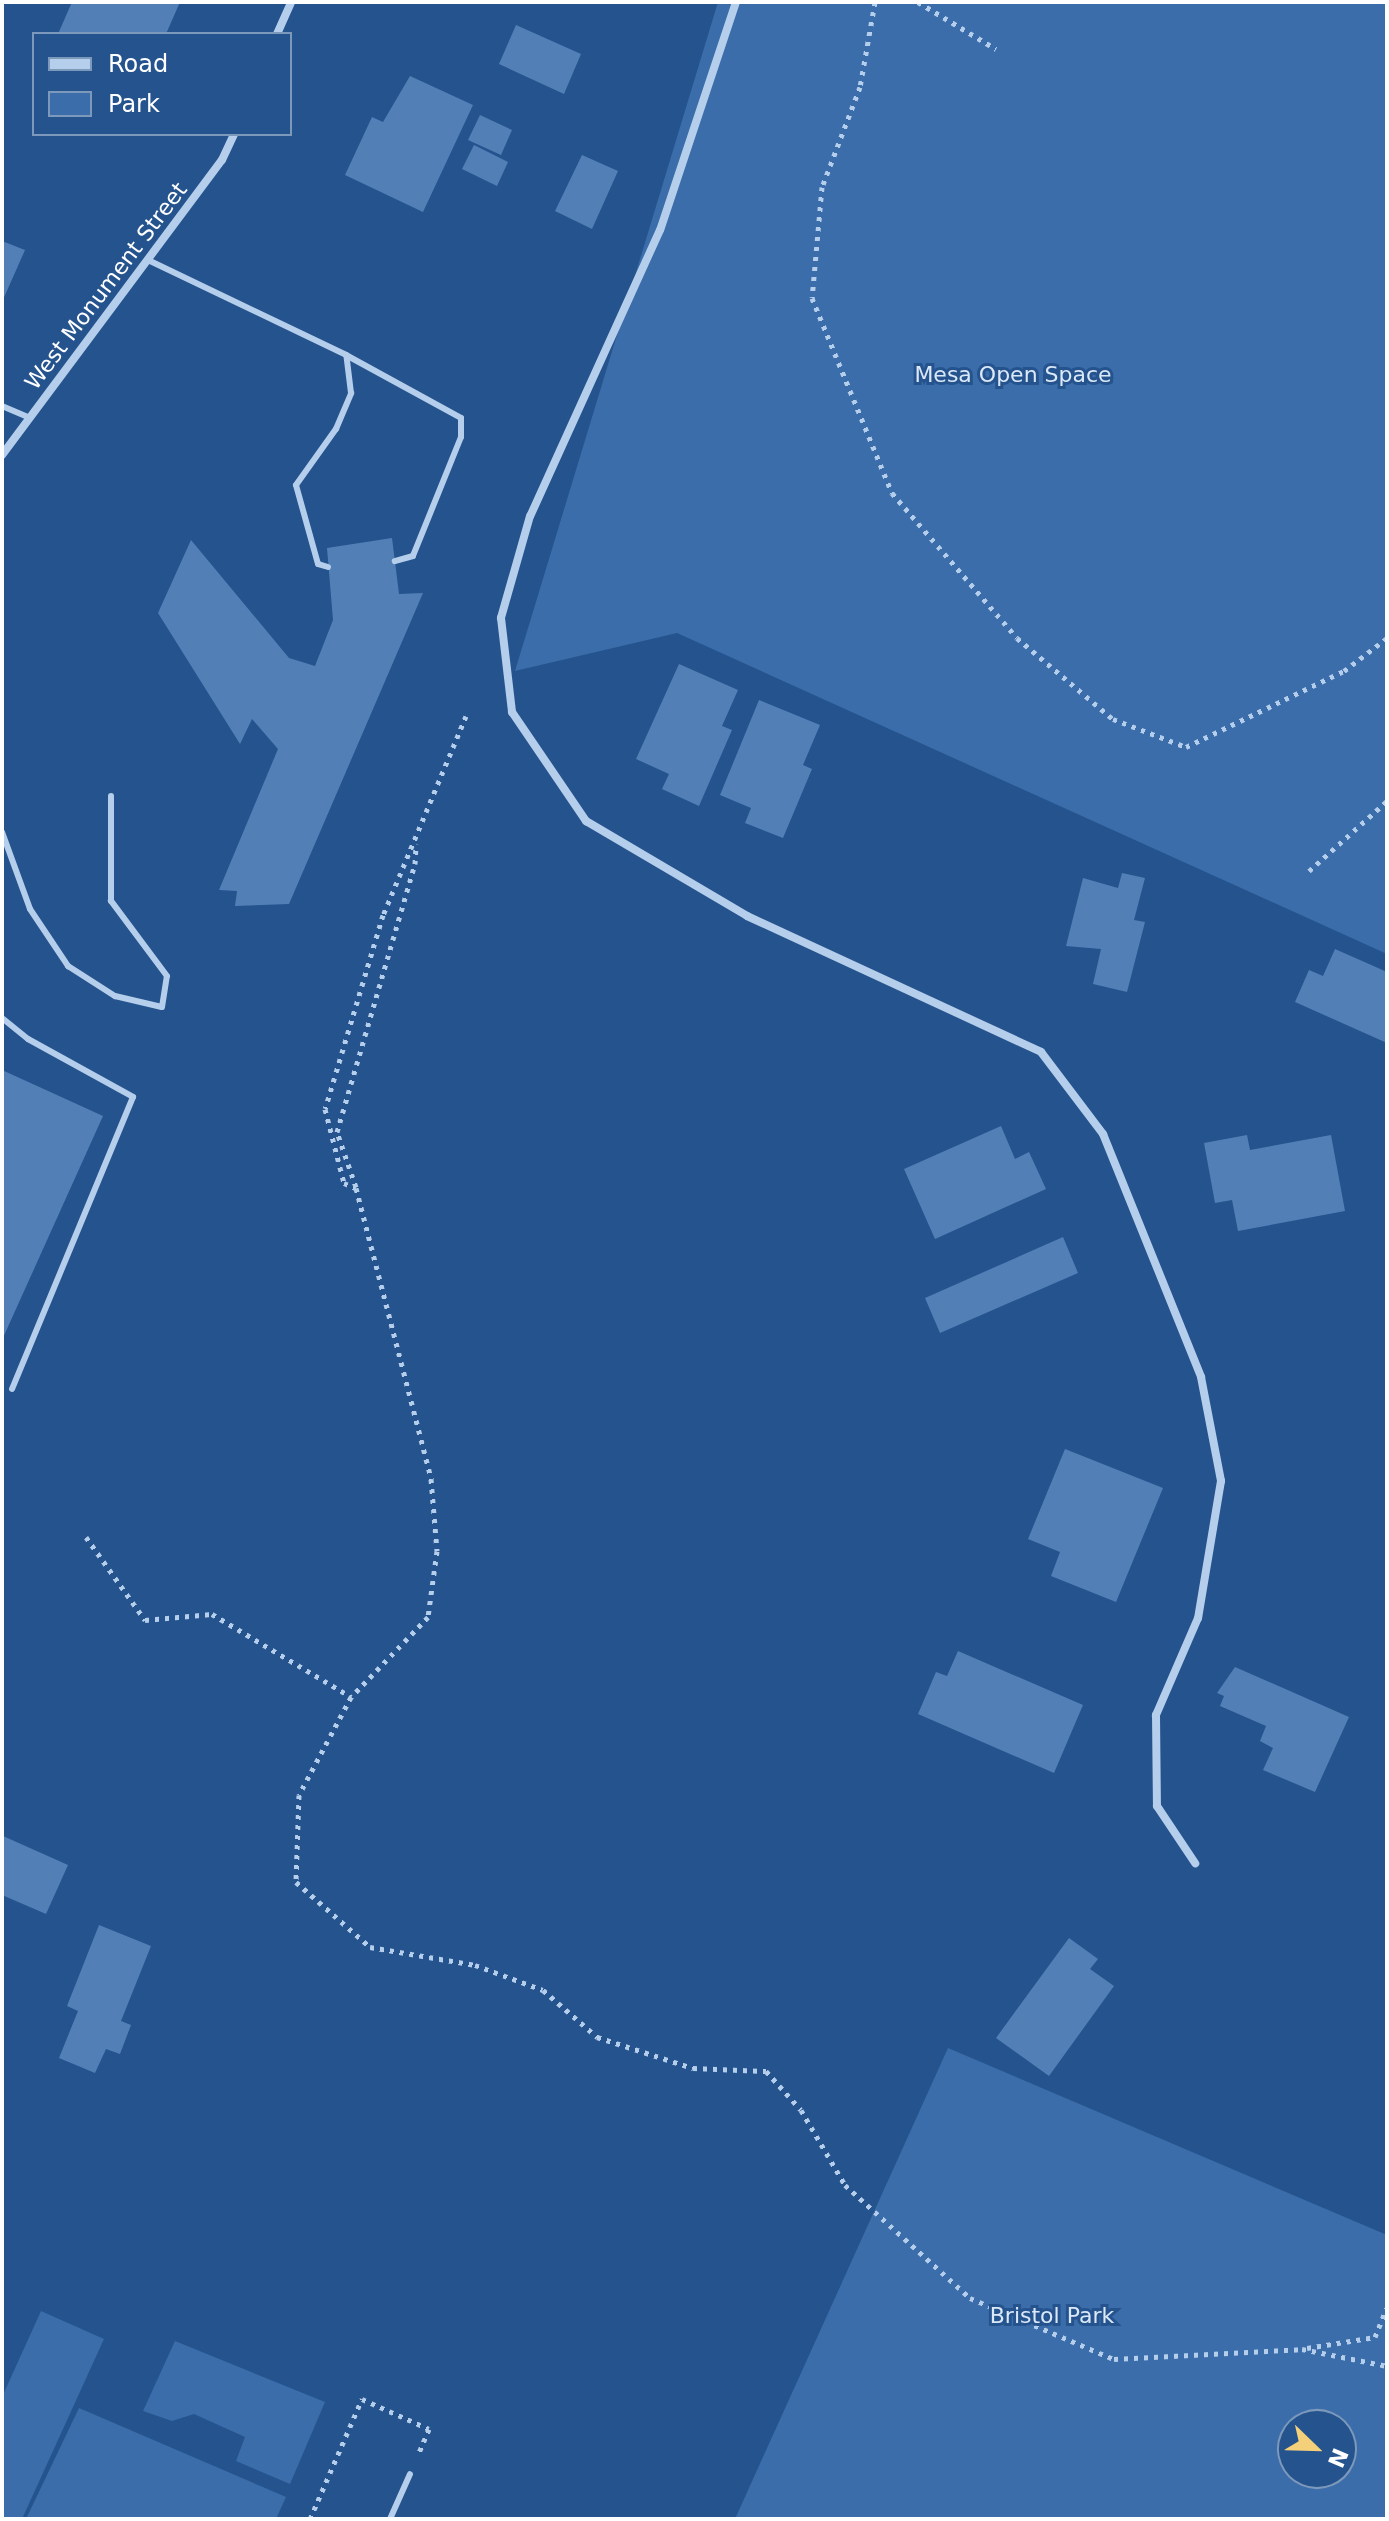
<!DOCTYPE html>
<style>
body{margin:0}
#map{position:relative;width:1389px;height:2521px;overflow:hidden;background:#25538e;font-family:"DejaVu Sans",sans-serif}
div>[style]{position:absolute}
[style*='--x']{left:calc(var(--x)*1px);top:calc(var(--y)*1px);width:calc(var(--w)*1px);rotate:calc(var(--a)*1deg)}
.green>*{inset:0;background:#3a6daa}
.building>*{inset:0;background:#527fb6}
.path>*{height:5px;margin-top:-2.5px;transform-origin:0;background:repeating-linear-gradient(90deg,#b5ceeb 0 4px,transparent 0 10px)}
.lane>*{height:6px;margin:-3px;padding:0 3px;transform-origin:3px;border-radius:3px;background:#b5ceeb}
.street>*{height:8px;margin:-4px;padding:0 4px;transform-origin:4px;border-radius:4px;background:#b5ceeb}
span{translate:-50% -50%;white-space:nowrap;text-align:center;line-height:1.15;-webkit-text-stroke:6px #25538e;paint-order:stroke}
.street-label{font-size:22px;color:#fff}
.park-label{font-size:22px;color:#dae8f8}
.frame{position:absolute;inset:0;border:4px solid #fff;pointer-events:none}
.legend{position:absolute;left:32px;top:32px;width:260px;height:104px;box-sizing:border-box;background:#25538e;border:2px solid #7c98bb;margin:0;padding:10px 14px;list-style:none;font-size:24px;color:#fff}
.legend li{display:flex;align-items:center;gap:16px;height:40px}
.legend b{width:40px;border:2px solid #7c98bb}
.north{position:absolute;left:1277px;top:2409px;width:80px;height:80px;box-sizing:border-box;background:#25538e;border:2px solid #7c98bb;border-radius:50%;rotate:113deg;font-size:22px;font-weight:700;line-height:32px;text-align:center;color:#fff}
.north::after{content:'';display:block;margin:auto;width:28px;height:36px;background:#f4d07a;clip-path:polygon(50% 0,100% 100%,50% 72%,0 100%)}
</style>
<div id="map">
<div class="green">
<div style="clip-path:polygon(718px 2px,1387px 2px,1387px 954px,677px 633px,515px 671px)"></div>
<div style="clip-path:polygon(evenodd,948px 2048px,1387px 2235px,1387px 2519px,735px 2519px,948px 2048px,1341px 2425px,1341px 2473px,1293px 2473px,1293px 2425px,1341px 2425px)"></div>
<div style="clip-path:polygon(41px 2311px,104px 2339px,22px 2519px,2px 2519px,2px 2397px)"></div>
<div style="clip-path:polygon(175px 2341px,325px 2402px,290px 2484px,236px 2461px,245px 2437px,194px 2414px,172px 2421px,143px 2411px)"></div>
<div style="clip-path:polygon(79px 2408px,286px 2497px,276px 2519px,26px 2519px)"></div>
</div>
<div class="building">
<div style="clip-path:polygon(72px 2px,180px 2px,166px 34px,58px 34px)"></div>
<div style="clip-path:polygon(516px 25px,581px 54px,564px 94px,499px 64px)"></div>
<div style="clip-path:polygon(410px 76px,473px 105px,423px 212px,345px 175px,372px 117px,383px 122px)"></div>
<div style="clip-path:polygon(480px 115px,512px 130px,501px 155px,468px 140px)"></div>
<div style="clip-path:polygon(474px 145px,508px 162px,497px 186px,462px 169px)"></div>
<div style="clip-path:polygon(582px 155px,618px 171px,592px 229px,555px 211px)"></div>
<div style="clip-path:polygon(2px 241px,25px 250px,2px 302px)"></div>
<div style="clip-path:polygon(392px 538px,399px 594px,423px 593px,289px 904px,235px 906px,237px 891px,219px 890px,278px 749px,252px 719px,240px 744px,158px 613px,191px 540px,289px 658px,315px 666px,333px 620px,327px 548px)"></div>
<div style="clip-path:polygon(679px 664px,738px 690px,722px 726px,732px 730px,699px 806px,662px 789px,669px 774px,636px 759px)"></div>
<div style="clip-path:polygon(759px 700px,820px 725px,803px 765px,812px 769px,783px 838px,745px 823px,751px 808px,720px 795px)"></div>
<div style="clip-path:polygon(1122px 873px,1145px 878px,1134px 920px,1145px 922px,1127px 992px,1093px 984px,1101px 949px,1066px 946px,1083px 878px,1118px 888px)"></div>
<div style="clip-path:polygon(1335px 949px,1387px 972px,1387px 1043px,1295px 1002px,1309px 970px,1323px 976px)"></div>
<div style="clip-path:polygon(2px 1070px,103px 1116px,2px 1340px)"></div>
<div style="clip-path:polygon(1001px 1126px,1015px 1159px,1029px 1152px,1046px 1189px,935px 1239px,904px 1169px)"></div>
<div style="clip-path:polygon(1247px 1135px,1250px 1150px,1331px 1135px,1345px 1211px,1238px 1231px,1232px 1200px,1215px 1203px,1204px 1143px)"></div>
<div style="clip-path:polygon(1063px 1237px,1078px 1273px,940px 1333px,925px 1298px)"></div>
<div style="clip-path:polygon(1065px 1449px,1163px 1488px,1116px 1602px,1051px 1576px,1060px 1552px,1028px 1539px)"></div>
<div style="clip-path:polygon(958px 1651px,1083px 1705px,1054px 1773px,918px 1714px,936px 1672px,947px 1676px)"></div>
<div style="clip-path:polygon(1235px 1667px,1349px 1717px,1315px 1792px,1263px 1770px,1273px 1748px,1260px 1741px,1266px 1726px,1220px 1706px,1224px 1696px,1217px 1693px)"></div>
<div style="clip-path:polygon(3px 1836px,68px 1865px,46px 1914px,2px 1895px)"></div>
<div style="clip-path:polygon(99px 1925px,151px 1946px,121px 2021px,131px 2025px,120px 2054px,106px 2049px,95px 2073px,59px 2058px,78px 2011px,67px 2006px)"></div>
<div style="clip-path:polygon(1069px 1938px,1098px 1959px,1090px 1969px,1114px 1986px,1049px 2076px,996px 2038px)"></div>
</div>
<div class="path">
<div style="--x:875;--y:2;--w:86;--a:100"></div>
<div style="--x:860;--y:87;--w:107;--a:110.8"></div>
<div style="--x:822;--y:187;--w:111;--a:95.1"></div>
<div style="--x:812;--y:298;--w:211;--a:67.7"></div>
<div style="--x:892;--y:493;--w:191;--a:49.2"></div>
<div style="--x:1017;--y:638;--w:126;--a:40.2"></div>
<div style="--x:1113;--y:719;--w:78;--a:21"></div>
<div style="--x:1186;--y:747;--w:175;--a:-25.7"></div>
<div style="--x:1344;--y:671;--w:54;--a:-37.5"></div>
<div style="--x:918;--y:2;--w:91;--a:31.1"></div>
<div style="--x:466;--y:716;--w:216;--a:112.6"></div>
<div style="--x:383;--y:915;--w:202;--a:106.6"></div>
<div style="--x:325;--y:1109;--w:76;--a:75.6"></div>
<div style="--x:344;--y:1183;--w:13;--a:23"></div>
<div style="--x:356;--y:1188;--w:301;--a:75.5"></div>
<div style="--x:431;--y:1479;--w:72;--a:85.2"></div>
<div style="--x:437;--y:1551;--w:67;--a:97.8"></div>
<div style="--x:428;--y:1617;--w:111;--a:133.9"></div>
<div style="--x:351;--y:1697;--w:111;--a:118"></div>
<div style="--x:299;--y:1795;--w:87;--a:92"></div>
<div style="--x:296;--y:1882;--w:98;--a:41.3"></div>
<div style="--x:370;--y:1947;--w:107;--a:9.7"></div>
<div style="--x:475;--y:1965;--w:72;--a:20.2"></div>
<div style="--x:543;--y:1990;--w:72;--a:41"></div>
<div style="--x:597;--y:2037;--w:101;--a:17.9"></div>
<div style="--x:693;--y:2068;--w:73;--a:2.4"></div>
<div style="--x:766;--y:2071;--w:52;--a:48.1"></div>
<div style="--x:801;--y:2110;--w:87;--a:59.6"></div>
<div style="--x:845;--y:2185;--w:169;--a:42.1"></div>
<div style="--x:970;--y:2298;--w:156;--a:23"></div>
<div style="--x:1114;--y:2359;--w:188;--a:-3"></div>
<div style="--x:1302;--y:2349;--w:87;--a:11.3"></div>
<div style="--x:1309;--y:871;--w:105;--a:-41.9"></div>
<div style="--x:356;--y:1187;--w:58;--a:-109.1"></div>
<div style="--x:337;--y:1132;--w:279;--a:-73.8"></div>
<div style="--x:415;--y:864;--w:20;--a:-87"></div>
<div style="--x:86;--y:1537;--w:102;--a:54.6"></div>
<div style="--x:145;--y:1620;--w:67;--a:-5.1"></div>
<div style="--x:212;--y:1614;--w:162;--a:30.8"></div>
<div style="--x:1307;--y:2348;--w:69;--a:-9.2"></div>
<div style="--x:1375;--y:2337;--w:31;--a:-68"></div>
<div style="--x:310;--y:2519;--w:131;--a:-66.6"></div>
<div style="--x:362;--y:2399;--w:73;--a:24.1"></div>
<div style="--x:429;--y:2429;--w:28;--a:113"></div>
</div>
<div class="lane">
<div style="--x:148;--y:260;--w:220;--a:25.6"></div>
<div style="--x:346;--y:355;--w:131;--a:28.7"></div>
<div style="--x:461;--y:418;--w:19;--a:90"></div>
<div style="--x:461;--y:437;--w:128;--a:112"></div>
<div style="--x:413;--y:556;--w:19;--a:164"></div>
<div style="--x:2;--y:406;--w:30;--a:23"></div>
<div style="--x:328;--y:567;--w:10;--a:-163"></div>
<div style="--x:318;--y:564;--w:82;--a:-105.6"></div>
<div style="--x:296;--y:485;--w:69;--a:-54.5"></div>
<div style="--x:336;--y:429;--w:39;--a:-67"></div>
<div style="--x:351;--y:393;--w:38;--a:-97"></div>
<div style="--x:2;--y:832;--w:82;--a:70"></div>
<div style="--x:30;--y:909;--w:69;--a:56.3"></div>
<div style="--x:68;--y:966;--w:56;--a:32.6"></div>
<div style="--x:115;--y:996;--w:48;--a:13.2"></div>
<div style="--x:162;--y:1007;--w:31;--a:-81"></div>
<div style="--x:167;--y:976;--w:94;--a:-126.7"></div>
<div style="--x:111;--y:901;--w:105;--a:-90"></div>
<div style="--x:2;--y:1018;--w:33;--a:39"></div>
<div style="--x:28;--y:1039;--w:120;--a:28.9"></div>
<div style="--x:133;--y:1097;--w:316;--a:112.5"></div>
<div style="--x:390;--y:2519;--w:49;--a:-66"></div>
</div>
<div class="street">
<div style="--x:736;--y:2;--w:240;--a:108.4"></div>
<div style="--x:660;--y:230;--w:314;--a:114.4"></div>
<div style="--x:530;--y:516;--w:106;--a:105.9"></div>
<div style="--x:501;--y:618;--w:95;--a:83.3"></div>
<div style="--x:512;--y:712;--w:132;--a:55.8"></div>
<div style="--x:586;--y:821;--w:187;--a:30.5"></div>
<div style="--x:747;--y:916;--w:324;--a:24.8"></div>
<div style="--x:1041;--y:1052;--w:103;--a:52.9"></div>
<div style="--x:1103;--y:1134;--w:262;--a:68"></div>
<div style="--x:1201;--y:1377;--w:106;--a:79.1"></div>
<div style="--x:1221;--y:1481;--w:139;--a:99.5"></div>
<div style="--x:1198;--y:1618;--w:106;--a:113.4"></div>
<div style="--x:1156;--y:1715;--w:91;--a:89.4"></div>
<div style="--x:1157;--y:1806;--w:69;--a:56.3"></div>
<div style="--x:277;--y:34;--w:35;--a:-66"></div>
<div style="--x:2;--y:455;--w:368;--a:-53.3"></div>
<div style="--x:222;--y:160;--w:29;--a:-65"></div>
</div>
<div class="street-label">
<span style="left:106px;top:286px;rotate:-53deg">West Monument Street</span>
</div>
<div class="park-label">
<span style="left:1013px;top:375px">Mesa Open Space</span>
<span style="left:1052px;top:2316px">Bristol Park</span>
</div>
<div class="frame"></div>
<ul class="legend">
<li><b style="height:10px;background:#b5ceeb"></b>Road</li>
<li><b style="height:22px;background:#3a6daa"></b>Park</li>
</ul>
<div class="north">N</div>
</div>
